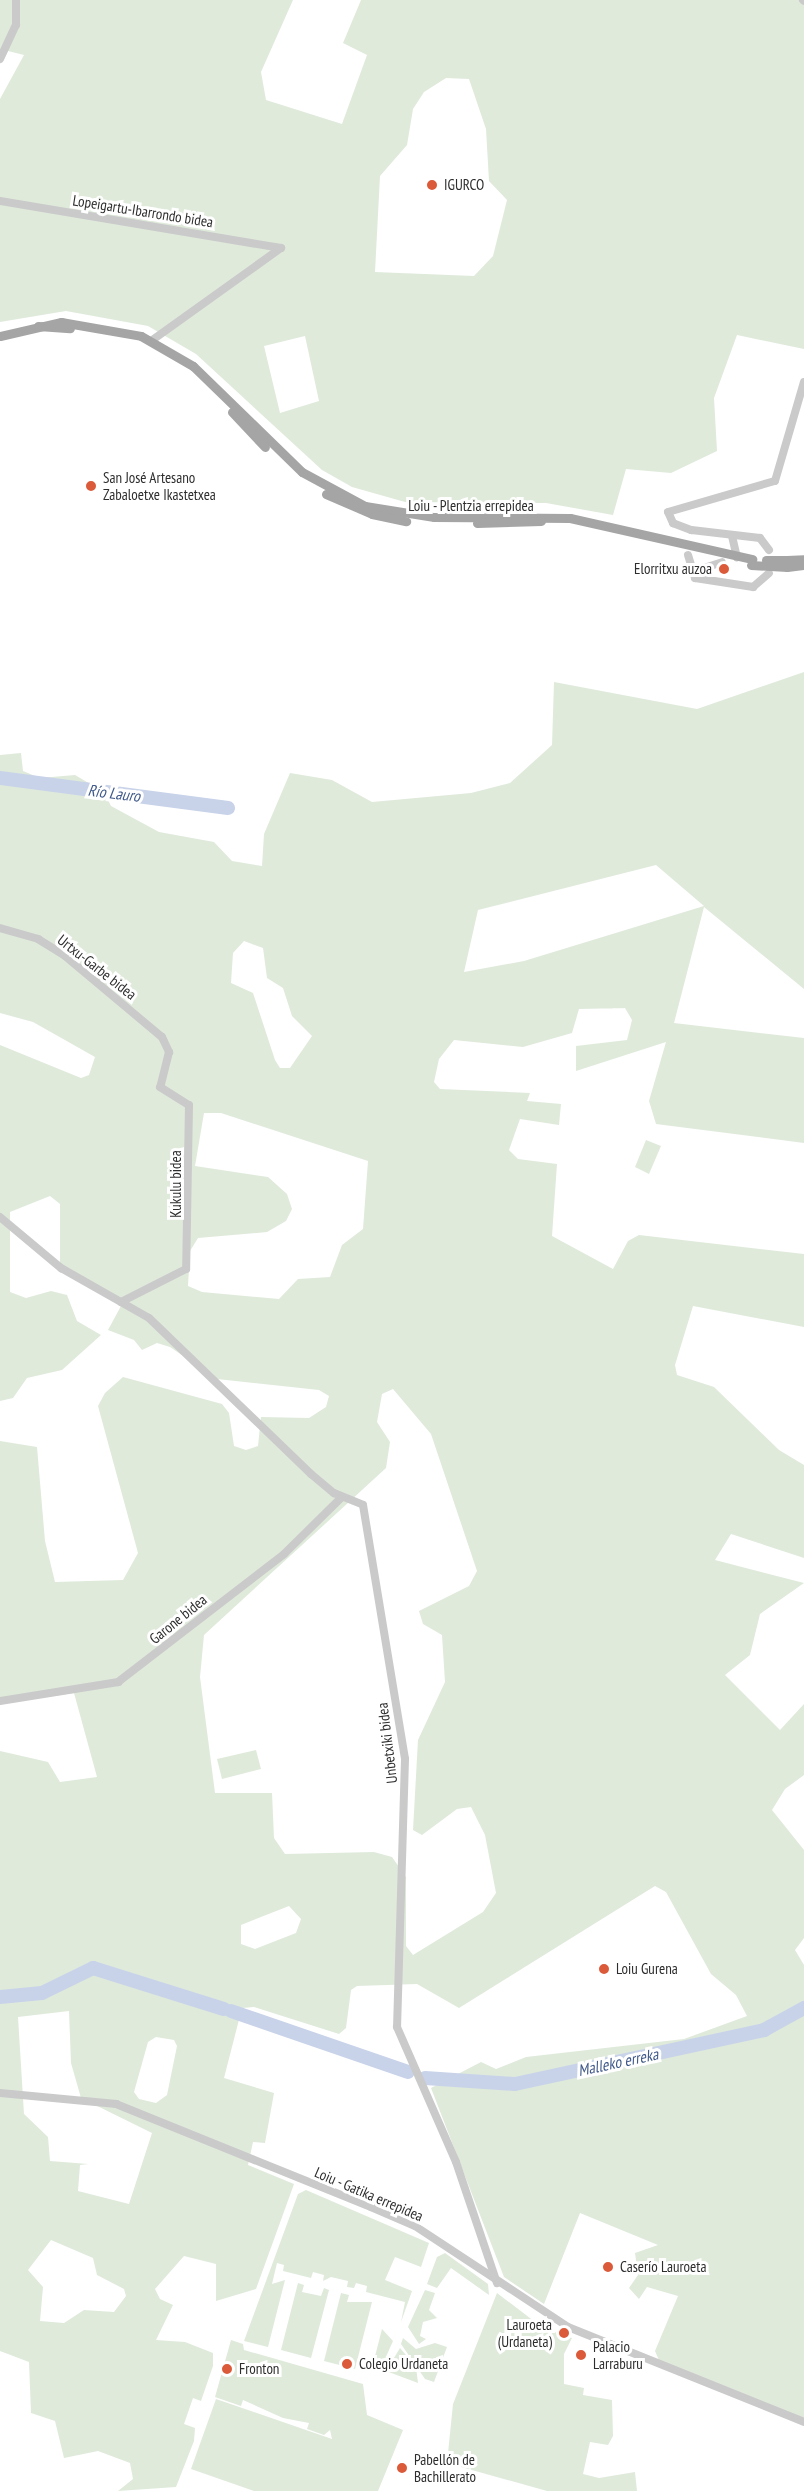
<!DOCTYPE html>
<meta charset="utf-8">
<style>
body{margin:0}
#map{position:relative;width:804px;height:2491px;overflow:hidden;background:#fff;font-family:"PT Sans Narrow",sans-serif}
div>[style]{position:absolute}
[style*='--x']{left:calc(var(--x)*1px);top:calc(var(--y)*1px);width:calc(var(--w)*1px);rotate:calc(var(--a)*1deg)}
.green>*{inset:0;background:#dfeadb}
.river>*{height:14px;margin:-7px;padding:0 7px;transform-origin:7px;border-radius:7px;background:#c8d3e9}
.minor>*{height:8px;margin:-4px;padding:0 4px;transform-origin:4px;border-radius:4px;background:#cacaca}
.major>*{height:9px;margin:-4.5px;padding:0 4.5px;transform-origin:4.5px;border-radius:4.5px;background:#a5a5a5}
.major-bridge>*{height:9px;margin:-4.5px;padding:0 4.5px;transform-origin:4.5px;border-radius:4.5px;background:#a5a5a5}
.dots>*{width:16px;height:16px;translate:-50% -50%;box-sizing:border-box;border:3px solid #fff;border-radius:50%}
span{translate:-50% -50%;white-space:nowrap;text-align:center;line-height:1.15;-webkit-text-stroke:6px #fff;paint-order:stroke}
.poi-label{font-size:15px;color:#2d2d2d}
.left{translate:0 -50%;text-align:left}
.right{translate:-100% -50%;text-align:right}
.street-label{font-size:15px;color:#2d2d2d}
.water-label{font-size:16px;color:#40598a;font-style:italic}
</style>
<div id="map">
<div class="green">
<div style="clip-path:polygon(evenodd,0 0,293px 0,261px 72px,266px 100px,342px 124px,367px 55px,343px 43px,361px 0,804px 0,804px 349px,737px 335px,714px 398px,717px 451px,671px 473px,626px 469px,613px 515px,546px 503px,405px 502px,352px 487px,322px 470px,196px 354px,148px 326px,66px 311px,0 322px,0 99px,24px 55px,0 49px,0 0,446px 78px,469px 79px,486px 129px,489px 181px,507px 200px,493px 256px,474px 276px,375px 272px,380px 176px,407px 145px,413px 109px,424px 92px,446px 78px,0 0,305px 336px,319px 401px,280px 413px,264px 346px,305px 336px)"></div>
<div style="clip-path:polygon(evenodd,804px 672px,804px 989px,704px 907px,674px 1023px,804px 1038px,804px 1143px,656px 1124px,649px 1101px,666px 1042px,576px 1071px,576px 1046px,627px 1040px,632px 1020px,625px 1008px,579px 1009px,572px 1033px,523px 1047px,454px 1040px,439px 1059px,434px 1082px,440px 1089px,530px 1093px,527px 1101px,561px 1104px,559px 1125px,520px 1119px,509px 1150px,518px 1159px,557px 1164px,552px 1236px,613px 1269px,628px 1241px,639px 1235px,804px 1254px,804px 1327px,693px 1306px,675px 1365px,677px 1375px,714px 1387px,779px 1450px,804px 1465px,804px 1558px,731px 1534px,715px 1560px,804px 1583px,760px 1614px,750px 1655px,725px 1675px,780px 1730px,804px 1704px,804px 1775px,785px 1789px,772px 1810px,804px 1850px,804px 1938px,795px 1950px,804px 1965px,804px 2426px,661px 2365px,655px 2351px,678px 2296px,647px 2287px,639px 2299px,629px 2288px,638px 2275px,635px 2253px,658px 2245px,580px 2213px,544px 2304px,504px 2277px,431px 2088px,481px 2062px,496px 2069px,526px 2057px,684px 2039px,747px 2016px,736px 1995px,711px 1974px,666px 1892px,655px 1886px,459px 2008px,417px 1984px,357px 1986px,351px 1990px,346px 2028px,339px 2034px,254px 2007px,242px 2008px,224px 2078px,274px 2093px,265px 2143px,253px 2142px,248px 2165px,294px 2184px,256px 2289px,216px 2301px,216px 2264px,184px 2256px,155px 2289px,160px 2299px,173px 2305px,156px 2340px,185px 2342px,213px 2353px,213px 2366px,201px 2401px,193px 2398px,184px 2424px,195px 2428px,194px 2441px,176px 2487px,118px 2491px,133px 2479px,130px 2463px,98px 2451px,64px 2458px,55px 2421px,31px 2413px,29px 2362px,0 2351px,0 1751px,48px 1762px,60px 1782px,97px 1777px,74px 1693px,0 1704px,0 1441px,37px 1447px,45px 1541px,55px 1582px,123px 1580px,138px 1553px,98px 1406px,105px 1393px,123px 1377px,222px 1404px,229px 1413px,234px 1446px,246px 1450px,258px 1446px,261px 1417px,309px 1418px,326px 1407px,329px 1396px,319px 1390px,217px 1379px,170px 1347px,157px 1343px,142px 1350px,134px 1340px,108px 1330px,121px 1306px,60px 1264px,60px 1204px,50px 1196px,10px 1212px,10px 1292px,26px 1298px,51px 1291px,67px 1295px,77px 1321px,101px 1335px,62px 1370px,27px 1378px,13px 1398px,0 1401px,0 1045px,81px 1078px,89px 1075px,95px 1057px,33px 1022px,0 1013px,0 755px,21px 753px,23px 771px,40px 778px,75px 775px,104px 792px,111px 806px,159px 832px,214px 842px,232px 861px,262px 866px,264px 834px,290px 773px,332px 780px,372px 802px,471px 793px,510px 783px,552px 745px,554px 682px,697px 709px,804px 672px,656px 865px,704px 906px,524px 961px,464px 972px,478px 910px,656px 865px,804px 672px,244px 941px,263px 948px,267px 978px,283px 988px,292px 1016px,312px 1036px,290px 1068px,280px 1068px,275px 1060px,253px 993px,231px 983px,233px 953px,244px 941px,804px 672px,204px 1113px,221px 1113px,368px 1161px,363px 1229px,342px 1245px,330px 1277px,298px 1279px,279px 1299px,202px 1292px,188px 1286px,190px 1251px,198px 1238px,267px 1232px,286px 1221px,292px 1209px,287px 1194px,268px 1177px,195px 1166px,204px 1113px,804px 672px,393px 1389px,431px 1434px,477px 1571px,469px 1586px,419px 1611px,423px 1624px,442px 1635px,445px 1682px,418px 1740px,413px 1830px,422px 1835px,457px 1809px,471px 1807px,485px 1835px,496px 1893px,483px 1912px,413px 1955px,406px 1946px,406px 1877px,392px 1857px,374px 1852px,285px 1854px,274px 1838px,272px 1793px,215px 1793px,200px 1677px,204px 1635px,386px 1468px,390px 1442px,377px 1422px,382px 1394px,393px 1389px,804px 672px,289px 1906px,301px 1919px,296px 1933px,255px 1949px,241px 1944px,241px 1925px,289px 1906px,804px 672px,69px 2011px,71px 2063px,81px 2098px,152px 2133px,129px 2204px,78px 2191px,80px 2165px,88px 2164px,50px 2161px,48px 2137px,24px 2114px,18px 2017px,69px 2011px,804px 672px,156px 2037px,174px 2040px,177px 2046px,167px 2095px,156px 2103px,139px 2099px,134px 2092px,148px 2042px,156px 2037px,804px 672px,51px 2240px,93px 2258px,97px 2275px,124px 2289px,126px 2296px,114px 2312px,84px 2310px,64px 2323px,40px 2321px,43px 2287px,28px 2270px,51px 2240px)"></div>
<div style="clip-path:polygon(646px 1140px,661px 1146px,649px 1174px,635px 1167px)"></div>
<div style="clip-path:polygon(256px 1750px,261px 1769px,222px 1779px,217px 1759px)"></div>
<div style="clip-path:polygon(306px 2190px,429px 2243px,421px 2267px,395px 2257px,385px 2280px,412px 2291px,401px 2322px,405px 2302px,366px 2292px,367px 2286px,356px 2283px,354px 2288px,347px 2287px,348px 2281px,331px 2277px,323px 2281px,324px 2275px,313px 2272px,311px 2278px,283px 2271px,284px 2265px,277px 2263px,272px 2284px,285px 2280px,268px 2347px,244px 2341px,298px 2194px)"></div>
<div style="clip-path:polygon(445px 2253px,488px 2284px,489px 2295px,451px 2268px,437px 2288px,427px 2284px,437px 2257px)"></div>
<div style="clip-path:polygon(298px 2283px,304px 2285px,302px 2292px,321px 2296px,324px 2288px,329px 2290px,311px 2358px,281px 2350px)"></div>
<div style="clip-path:polygon(425px 2290px,435px 2293px,429px 2310px,437px 2318px,423px 2322px,420px 2336px,426px 2339px,419px 2344px,408px 2327px)"></div>
<div style="clip-path:polygon(341px 2293px,349px 2295px,347px 2302px,372px 2302px,355px 2369px,324px 2361px)"></div>
<div style="clip-path:polygon(497px 2293px,543px 2328px,572px 2338px,564px 2354px,564px 2384px,584px 2388px,583px 2395px,612px 2400px,613px 2436px,608px 2445px,590px 2442px,583px 2474px,599px 2478px,635px 2472px,637px 2491px,547px 2491px,447px 2463px,453px 2404px)"></div>
<div style="clip-path:polygon(382px 2329px,393px 2341px,385px 2359px,372px 2368px)"></div>
<div style="clip-path:polygon(403px 2338px,416px 2349px,435px 2343px,447px 2347px,434px 2382px,425px 2379px,401px 2344px)"></div>
<div style="clip-path:polygon(231px 2340px,243px 2344px,244px 2350px,363px 2384px,367px 2415px,403px 2430px,378px 2491px,254px 2491px,191px 2469px,216px 2399px,332px 2439px,330px 2430px,324px 2435px,307px 2429px,309px 2423px,283px 2418px,243px 2400px,241px 2406px,215px 2397px)"></div>
<div style="clip-path:polygon(400px 2348px,416px 2367px,418px 2383px,386px 2371px)"></div>
</div>
<div class="river">
<div style="--x:0;--y:778;--w:230;--a:7.5"></div>
<div style="--x:0;--y:1997;--w:42;--a:-5.4"></div>
<div style="--x:42;--y:1993;--w:57;--a:-26.1"></div>
<div style="--x:93;--y:1968;--w:137;--a:17.4"></div>
<div style="--x:231;--y:2011;--w:187;--a:19"></div>
<div style="--x:425;--y:2078;--w:90;--a:3.8"></div>
<div style="--x:515;--y:2084;--w:255;--a:-12.2"></div>
<div style="--x:764;--y:2030;--w:46;--a:-28.8"></div>
</div>
<div class="minor">
<div style="--x:803;--y:0;--w:1;--a:45"></div>
<div style="--x:0;--y:59;--w:38;--a:-65"></div>
<div style="--x:16;--y:25;--w:25;--a:-90"></div>
<div style="--x:0;--y:201;--w:285;--a:9.5"></div>
<div style="--x:151;--y:341;--w:160;--a:-35.6"></div>
<div style="--x:732;--y:536;--w:22;--a:77"></div>
<div style="--x:769;--y:550;--w:15;--a:-127"></div>
<div style="--x:760;--y:538;--w:69;--a:-173.4"></div>
<div style="--x:691;--y:530;--w:19;--a:-159"></div>
<div style="--x:673;--y:523;--w:12;--a:-114"></div>
<div style="--x:668;--y:512;--w:111;--a:-16.2"></div>
<div style="--x:775;--y:481;--w:103;--a:-73.7"></div>
<div style="--x:688;--y:555;--w:24;--a:73"></div>
<div style="--x:695;--y:578;--w:59;--a:8.8"></div>
<div style="--x:753;--y:587;--w:21;--a:-41"></div>
<div style="--x:695;--y:578;--w:11;--a:-56"></div>
<div style="--x:701;--y:569;--w:22;--a:-18"></div>
<div style="--x:0;--y:928;--w:40;--a:16"></div>
<div style="--x:38;--y:939;--w:32;--a:32"></div>
<div style="--x:65;--y:956;--w:126;--a:39.9"></div>
<div style="--x:162;--y:1037;--w:17;--a:65"></div>
<div style="--x:169;--y:1052;--w:36;--a:104"></div>
<div style="--x:160;--y:1087;--w:34;--a:32"></div>
<div style="--x:189;--y:1105;--w:164;--a:91"></div>
<div style="--x:186;--y:1269;--w:73;--a:153.1"></div>
<div style="--x:0;--y:1217;--w:80;--a:39.9"></div>
<div style="--x:61;--y:1268;--w:101;--a:29.6"></div>
<div style="--x:149;--y:1318;--w:225;--a:43.9"></div>
<div style="--x:311;--y:1474;--w:30;--a:40"></div>
<div style="--x:334;--y:1493;--w:31;--a:22"></div>
<div style="--x:363;--y:1505;--w:257;--a:80.6"></div>
<div style="--x:405;--y:1759;--w:268;--a:91.7"></div>
<div style="--x:397;--y:2027;--w:147;--a:66.4"></div>
<div style="--x:456;--y:2162;--w:128;--a:71.3"></div>
<div style="--x:0;--y:1701;--w:120;--a:-9.1"></div>
<div style="--x:118;--y:1682;--w:210;--a:-37.6"></div>
<div style="--x:284;--y:1554;--w:81;--a:-44.5"></div>
<div style="--x:0;--y:2093;--w:117;--a:5.4"></div>
<div style="--x:116;--y:2104;--w:275;--a:22"></div>
<div style="--x:371;--y:2207;--w:48;--a:23.4"></div>
<div style="--x:415;--y:2226;--w:183;--a:33.4"></div>
<div style="--x:568;--y:2327;--w:254;--a:21.9"></div>
</div>
<div class="major">
<div style="--x:38;--y:326;--w:32;--a:4"></div>
<div style="--x:0;--y:336;--w:63;--a:-12.9"></div>
<div style="--x:61;--y:322;--w:81;--a:9.9"></div>
<div style="--x:141;--y:336;--w:60;--a:30"></div>
<div style="--x:193;--y:366;--w:152;--a:44.2"></div>
<div style="--x:302;--y:472;--w:72;--a:28.4"></div>
<div style="--x:365;--y:506;--w:70;--a:9.1"></div>
<div style="--x:434;--y:517;--w:136;--a:0.4"></div>
<div style="--x:570;--y:518;--w:187;--a:12.7"></div>
<div style="--x:232;--y:412;--w:48;--a:46.7"></div>
<div style="--x:326;--y:494;--w:50;--a:23.5"></div>
<div style="--x:372;--y:514;--w:35;--a:12"></div>
<div style="--x:477;--y:523;--w:64;--a:-1.8"></div>
<div style="--x:787;--y:560;--w:17;--a:-3"></div>
<div style="--x:787;--y:567;--w:17;--a:-7"></div>
</div>
<div class="major-bridge">
<div style="--x:766;--y:560;--w:21;--a:0"></div>
<div style="--x:751;--y:565;--w:36;--a:3"></div>
</div>
<div class="dots">
<div style="left:432px;top:185px;background:#da5a39"></div>
<div style="left:91px;top:486px;background:#da5a39"></div>
<div style="left:724px;top:569px;background:#da5a39"></div>
<div style="left:604px;top:1969px;background:#da5a39"></div>
<div style="left:608px;top:2267px;background:#da5a39"></div>
<div style="left:564px;top:2333px;background:#da5a39"></div>
<div style="left:581px;top:2355px;background:#da5a39"></div>
<div style="left:347px;top:2364px;background:#da5a39"></div>
<div style="left:227px;top:2369px;background:#da5a39"></div>
<div style="left:402px;top:2468px;background:#da5a39"></div>
</div>
<div class="poi-label">
<span class="left" style="left:444px;top:185px">IGURCO</span>
<span class="left" style="left:103px;top:486px">San José Artesano<br>Zabaloetxe Ikastetxea</span>
<span class="right" style="left:712px;top:569px">Elorritxu auzoa</span>
<span class="left" style="left:616px;top:1969px">Loiu Gurena</span>
<span class="left" style="left:620px;top:2267px">Caserío Lauroeta</span>
<span class="right" style="left:552px;top:2333px">Lauroeta<br>(Urdaneta)</span>
<span class="left" style="left:593px;top:2355px">Palacio<br>Larraburu</span>
<span class="left" style="left:359px;top:2364px">Colegio Urdaneta</span>
<span class="left" style="left:239px;top:2369px">Fronton</span>
<span class="left" style="left:414px;top:2468px">Pabellón de<br>Bachillerato</span>
</div>
<div class="street-label">
<span style="left:143px;top:211px;rotate:9deg">Lopeigartu-Ibarrondo bidea</span>
<span style="left:471px;top:506px">Loiu - Plentzia errepidea</span>
<span style="left:97px;top:967px;rotate:38deg">Urtxu-Garbe bidea</span>
<span style="left:176px;top:1184px;rotate:-90deg">Kukulu bidea</span>
<span style="left:178px;top:1619px;rotate:-39deg">Garone bidea</span>
<span style="left:387px;top:1743px;rotate:-97deg">Unbetxiki bidea</span>
<span style="left:369px;top:2194px;rotate:23deg">Loiu - Gatika errepidea</span>
</div>
<div class="water-label">
<span style="left:114px;top:793px;rotate:7deg">Río Lauro</span>
<span style="left:618px;top:2062px;rotate:-12deg">Malleko erreka</span>
</div>
</div>
